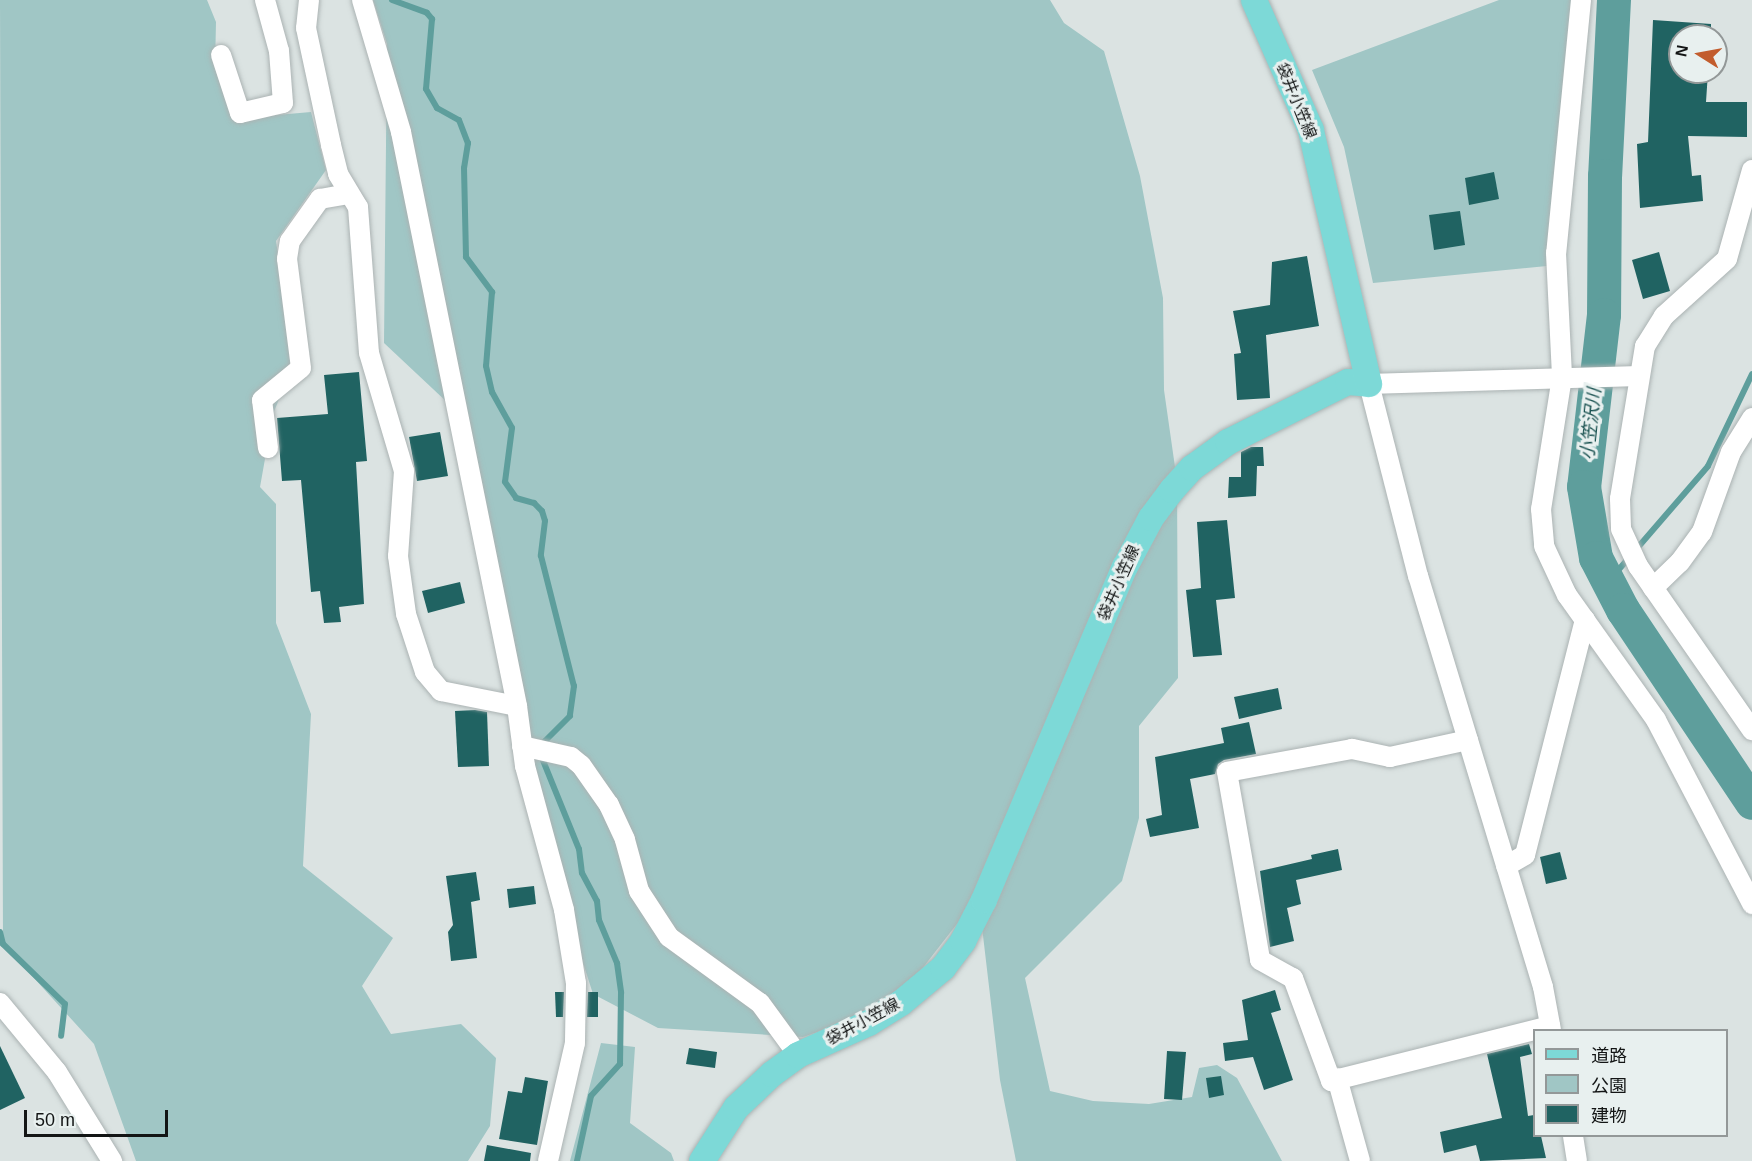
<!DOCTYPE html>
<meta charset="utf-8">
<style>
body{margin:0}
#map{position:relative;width:1752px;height:1161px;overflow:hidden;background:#dbe3e2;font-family:Arial,"Noto Sans JP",sans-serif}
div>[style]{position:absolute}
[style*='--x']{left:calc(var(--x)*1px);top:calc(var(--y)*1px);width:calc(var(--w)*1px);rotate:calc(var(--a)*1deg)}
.green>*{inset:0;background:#a0c6c5}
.stream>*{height:6px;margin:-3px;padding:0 3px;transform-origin:3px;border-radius:3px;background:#5e9e9c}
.river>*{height:34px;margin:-17px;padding:0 17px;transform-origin:17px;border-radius:17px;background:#5e9e9c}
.building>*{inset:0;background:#206362}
.roads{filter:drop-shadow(0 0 2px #abb3b3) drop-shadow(0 0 2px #abb3b3)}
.minor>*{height:20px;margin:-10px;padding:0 10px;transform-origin:10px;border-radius:10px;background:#fff}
.major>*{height:26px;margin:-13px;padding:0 13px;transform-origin:13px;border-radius:13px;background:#7dd9d7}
span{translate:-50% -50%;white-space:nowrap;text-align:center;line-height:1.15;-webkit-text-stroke:6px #e8f0ef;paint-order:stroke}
.street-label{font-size:16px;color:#131515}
.water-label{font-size:18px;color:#174f4e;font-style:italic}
.legend{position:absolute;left:1533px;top:1029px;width:195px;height:108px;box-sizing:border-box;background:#e8f0ef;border:2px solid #939898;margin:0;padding:8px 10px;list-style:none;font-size:18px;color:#131515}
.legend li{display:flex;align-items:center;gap:12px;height:30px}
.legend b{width:30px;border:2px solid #939898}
.north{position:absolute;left:1668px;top:24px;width:60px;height:60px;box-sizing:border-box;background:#e8f0ef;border:2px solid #939898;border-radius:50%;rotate:281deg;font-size:16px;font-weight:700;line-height:24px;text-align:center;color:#131515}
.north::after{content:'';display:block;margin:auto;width:21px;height:27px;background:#c25c2d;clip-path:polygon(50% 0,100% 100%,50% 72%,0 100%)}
.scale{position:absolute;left:24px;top:1110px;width:144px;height:27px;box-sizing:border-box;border:3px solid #131515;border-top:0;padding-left:8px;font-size:18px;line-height:21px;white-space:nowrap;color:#131515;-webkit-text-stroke:4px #e8f0ef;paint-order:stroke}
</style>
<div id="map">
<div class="green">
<div style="clip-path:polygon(0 0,207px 0,216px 22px,215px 68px,232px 119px,311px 112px,326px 170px,276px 241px,294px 362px,273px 414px,260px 487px,276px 504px,276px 623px,311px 714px,303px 866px,393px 938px,362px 986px,391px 1034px,461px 1024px,496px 1058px,490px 1126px,468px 1161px,136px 1161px,94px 1044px,3px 944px)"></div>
<div style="clip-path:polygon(373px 0,1050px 0,1064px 23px,1104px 51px,1140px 176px,1163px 298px,1164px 390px,1177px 481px,1178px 678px,1139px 726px,1139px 818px,1122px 881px,1025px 978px,1050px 1091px,1093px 1101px,1149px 1104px,1192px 1097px,1199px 1068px,1217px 1065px,1237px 1078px,1282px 1161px,1016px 1161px,1000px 1080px,982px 927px,960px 920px,918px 974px,863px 1016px,803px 1037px,658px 1028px,593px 994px,527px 788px,449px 404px,384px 343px,387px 44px)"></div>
<div style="clip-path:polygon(1499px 0,1581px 0,1557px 265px,1373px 283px,1344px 147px,1312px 70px)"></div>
<div style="clip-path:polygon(601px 1043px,635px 1047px,630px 1123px,671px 1153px,674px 1161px,570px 1161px)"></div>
</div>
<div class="stream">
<div style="--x:392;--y:0;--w:37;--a:20"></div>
<div style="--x:427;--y:13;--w:8;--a:50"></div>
<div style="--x:432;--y:19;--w:70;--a:94.9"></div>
<div style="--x:426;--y:89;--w:22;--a:60"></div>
<div style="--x:437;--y:108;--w:25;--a:29"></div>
<div style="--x:459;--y:120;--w:25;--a:69"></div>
<div style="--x:468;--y:143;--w:25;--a:99"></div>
<div style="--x:464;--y:168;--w:89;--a:88.7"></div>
<div style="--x:466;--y:257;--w:44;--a:53.4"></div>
<div style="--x:492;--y:292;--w:74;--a:94.6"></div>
<div style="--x:486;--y:366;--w:27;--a:77"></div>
<div style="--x:492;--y:392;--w:41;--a:60.9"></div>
<div style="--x:512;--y:428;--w:54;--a:97.4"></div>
<div style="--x:505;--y:482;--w:19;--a:55"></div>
<div style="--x:516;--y:498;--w:19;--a:16"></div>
<div style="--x:534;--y:503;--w:11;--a:45"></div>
<div style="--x:542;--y:511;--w:10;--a:73"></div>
<div style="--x:545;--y:521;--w:35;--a:97"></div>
<div style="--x:541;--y:556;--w:134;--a:75.8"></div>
<div style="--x:574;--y:686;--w:30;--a:98"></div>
<div style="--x:570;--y:716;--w:35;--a:135"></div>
<div style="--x:545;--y:741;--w:17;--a:100"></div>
<div style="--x:542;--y:758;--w:98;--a:67.9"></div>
<div style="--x:579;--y:849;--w:24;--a:83"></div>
<div style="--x:582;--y:873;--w:32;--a:62"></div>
<div style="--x:597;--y:901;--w:19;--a:84"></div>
<div style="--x:599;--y:920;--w:47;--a:67.3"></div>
<div style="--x:617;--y:963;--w:30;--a:82"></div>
<div style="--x:621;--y:993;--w:71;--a:90.8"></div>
<div style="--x:620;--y:1064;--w:43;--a:132.2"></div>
<div style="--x:591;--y:1096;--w:66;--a:102.2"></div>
<div style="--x:1608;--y:582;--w:153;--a:-49.2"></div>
<div style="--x:1708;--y:466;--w:102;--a:-64.4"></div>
<div style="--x:0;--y:932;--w:12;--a:76"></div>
<div style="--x:3;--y:944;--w:86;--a:44.1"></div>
<div style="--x:65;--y:1004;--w:32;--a:97"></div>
</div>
<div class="river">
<div style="--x:1614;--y:0;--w:176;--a:92.9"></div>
<div style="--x:1605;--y:176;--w:139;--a:90.4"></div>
<div style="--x:1604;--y:315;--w:173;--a:96.6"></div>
<div style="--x:1584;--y:487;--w:72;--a:80.4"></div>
<div style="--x:1596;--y:558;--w:59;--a:62.6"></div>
<div style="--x:1623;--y:610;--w:232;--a:56.2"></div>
</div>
<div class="building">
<div style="clip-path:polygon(1653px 20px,1711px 24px,1711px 36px,1680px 36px,1680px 72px,1708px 72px,1706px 102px,1747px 102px,1747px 137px,1688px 136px,1692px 176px,1701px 175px,1703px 201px,1640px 208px,1637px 144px,1648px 142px)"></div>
<div style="clip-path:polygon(1494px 172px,1499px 199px,1469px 205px,1465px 178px)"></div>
<div style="clip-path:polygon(1460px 211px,1465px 245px,1434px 250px,1429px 215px)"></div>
<div style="clip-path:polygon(1659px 252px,1670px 291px,1643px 299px,1632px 260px)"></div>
<div style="clip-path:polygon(1307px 256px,1319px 326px,1266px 335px,1270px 398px,1237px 400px,1234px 354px,1241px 353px,1233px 311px,1270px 305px,1272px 262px)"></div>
<div style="clip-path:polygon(359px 372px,367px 461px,356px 462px,364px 604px,339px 607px,341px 622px,324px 623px,320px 591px,311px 592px,301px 480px,282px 481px,277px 418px,328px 414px,324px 375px)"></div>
<div style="clip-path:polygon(440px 432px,448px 476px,417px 481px,409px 437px)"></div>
<div style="clip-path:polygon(1251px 447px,1263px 447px,1264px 466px,1257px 466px,1256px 496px,1228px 498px,1229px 477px,1241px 477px,1241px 452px)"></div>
<div style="clip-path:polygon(1227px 520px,1235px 598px,1216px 600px,1222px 655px,1193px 657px,1186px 590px,1201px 588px,1197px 522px)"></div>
<div style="clip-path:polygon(460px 582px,465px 603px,428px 613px,422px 591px)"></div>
<div style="clip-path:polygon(1278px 688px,1282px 709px,1239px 719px,1234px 697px)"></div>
<div style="clip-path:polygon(475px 710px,487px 712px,489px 766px,458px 767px,455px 711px)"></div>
<div style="clip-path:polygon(1249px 722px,1256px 754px,1224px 760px,1218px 764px,1215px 774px,1190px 779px,1199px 828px,1150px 837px,1146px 819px,1162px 815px,1155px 757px,1224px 743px,1221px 728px)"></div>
<div style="clip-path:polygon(1338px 849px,1342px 870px,1296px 880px,1301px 904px,1287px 908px,1294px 941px,1270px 947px,1260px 871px,1312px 859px,1311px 855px)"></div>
<div style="clip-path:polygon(1560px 852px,1567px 879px,1546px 884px,1540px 857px)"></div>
<div style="clip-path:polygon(476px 872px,480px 900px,471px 902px,477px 958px,451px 961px,448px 932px,453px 925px,446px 876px)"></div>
<div style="clip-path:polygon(534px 886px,536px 904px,509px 908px,507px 889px)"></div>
<div style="clip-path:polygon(1275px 990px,1281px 1010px,1271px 1013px,1293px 1080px,1264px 1090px,1253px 1057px,1225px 1061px,1223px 1043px,1248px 1040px,1242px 1000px)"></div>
<div style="clip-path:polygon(555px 992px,564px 992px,563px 1017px,556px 1017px)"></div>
<div style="clip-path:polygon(588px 992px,598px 992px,598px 1017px,587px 1017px)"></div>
<div style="clip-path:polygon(1529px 1044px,1532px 1054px,1520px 1057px,1528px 1116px,1534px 1115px,1534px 1136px,1541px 1136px,1546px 1158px,1480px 1161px,1476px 1145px,1444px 1153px,1440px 1132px,1502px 1118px,1487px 1054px)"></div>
<div style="clip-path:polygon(0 1046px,25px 1098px,0 1110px)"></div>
<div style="clip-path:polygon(689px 1048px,717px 1052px,715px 1068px,686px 1064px)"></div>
<div style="clip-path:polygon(1167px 1051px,1186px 1052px,1182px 1100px,1164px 1099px)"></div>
<div style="clip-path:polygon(1221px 1076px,1224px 1095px,1209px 1098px,1206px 1078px)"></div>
<div style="clip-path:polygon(525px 1077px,548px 1081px,537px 1145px,499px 1139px,508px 1091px,522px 1093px)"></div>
<div style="clip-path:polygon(487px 1145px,531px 1153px,530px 1161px,484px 1161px)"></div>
</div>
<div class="roads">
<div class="minor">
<div style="--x:309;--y:0;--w:28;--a:96"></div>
<div style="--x:306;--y:28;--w:120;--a:77.9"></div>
<div style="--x:331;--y:145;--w:30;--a:76"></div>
<div style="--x:338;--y:174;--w:39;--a:59"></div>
<div style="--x:358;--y:207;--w:146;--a:85.7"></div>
<div style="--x:369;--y:353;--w:123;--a:73.5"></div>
<div style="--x:404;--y:471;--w:85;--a:94"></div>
<div style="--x:398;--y:556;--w:59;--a:82.1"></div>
<div style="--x:406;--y:614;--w:61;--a:71.9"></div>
<div style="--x:425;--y:672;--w:25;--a:50"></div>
<div style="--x:441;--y:691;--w:77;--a:11.2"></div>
<div style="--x:362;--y:0;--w:138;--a:73.5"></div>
<div style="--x:401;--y:132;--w:586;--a:78.57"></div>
<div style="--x:517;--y:706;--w:61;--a:82.4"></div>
<div style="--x:525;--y:766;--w:149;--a:74.8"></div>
<div style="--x:564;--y:910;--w:74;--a:80.7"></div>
<div style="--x:576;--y:983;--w:60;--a:91"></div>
<div style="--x:575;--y:1043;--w:121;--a:102.9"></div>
<div style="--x:1581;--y:0;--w:254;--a:95.6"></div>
<div style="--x:1556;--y:253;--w:124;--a:87.2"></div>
<div style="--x:1562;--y:377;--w:134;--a:99"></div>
<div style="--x:1541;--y:509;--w:37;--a:85"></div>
<div style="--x:1544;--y:546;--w:54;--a:64.9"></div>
<div style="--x:1567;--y:595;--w:153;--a:54.5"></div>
<div style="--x:1656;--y:720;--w:208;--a:62.4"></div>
<div style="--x:221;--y:55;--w:61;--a:71.9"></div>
<div style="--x:240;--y:113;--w:44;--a:-13.1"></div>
<div style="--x:283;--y:103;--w:52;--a:-94.4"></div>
<div style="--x:279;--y:51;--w:53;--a:-105.4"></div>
<div style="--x:1752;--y:170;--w:92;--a:105.7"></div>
<div style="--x:1727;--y:259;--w:85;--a:137.9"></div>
<div style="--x:1664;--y:316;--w:36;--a:122"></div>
<div style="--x:1645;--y:346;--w:155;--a:99.3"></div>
<div style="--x:1620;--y:499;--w:30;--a:88"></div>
<div style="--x:1621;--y:529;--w:41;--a:65.3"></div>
<div style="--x:1638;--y:566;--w:200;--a:55.2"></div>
<div style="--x:268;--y:448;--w:48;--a:-97.1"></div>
<div style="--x:262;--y:400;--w:50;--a:-39.4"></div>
<div style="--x:301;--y:368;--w:110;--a:-97.3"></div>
<div style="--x:287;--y:259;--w:18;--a:-81"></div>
<div style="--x:290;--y:241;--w:52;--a:-54.5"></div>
<div style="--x:320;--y:199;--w:28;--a:-10"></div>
<div style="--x:1653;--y:588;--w:37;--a:-44"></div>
<div style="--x:1680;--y:562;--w:37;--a:-54"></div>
<div style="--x:1702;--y:532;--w:85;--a:-70.1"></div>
<div style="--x:1731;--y:452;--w:40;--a:-58"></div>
<div style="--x:1468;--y:740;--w:80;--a:167.7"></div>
<div style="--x:1390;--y:757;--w:39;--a:-168"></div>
<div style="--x:1352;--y:749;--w:127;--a:169.6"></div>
<div style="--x:1227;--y:772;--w:191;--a:80"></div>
<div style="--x:1260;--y:960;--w:38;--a:29"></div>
<div style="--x:1293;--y:978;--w:110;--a:69.7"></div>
<div style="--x:1331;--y:1081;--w:226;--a:-14.1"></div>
<div style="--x:522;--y:746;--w:50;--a:12.7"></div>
<div style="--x:571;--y:757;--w:13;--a:39"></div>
<div style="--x:581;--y:765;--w:49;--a:55"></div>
<div style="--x:609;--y:805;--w:38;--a:65"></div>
<div style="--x:625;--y:840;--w:53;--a:74.6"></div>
<div style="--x:639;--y:891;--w:55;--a:56.9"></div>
<div style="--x:669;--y:937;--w:112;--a:36"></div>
<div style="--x:760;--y:1003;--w:64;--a:53.8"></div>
<div style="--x:1506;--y:866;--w:22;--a:-30"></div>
<div style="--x:1525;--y:855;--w:243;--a:-75.7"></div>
<div style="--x:0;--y:1003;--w:89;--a:50.4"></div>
<div style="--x:57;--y:1072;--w:105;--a:58.3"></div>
<div style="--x:1551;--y:1030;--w:44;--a:-100.5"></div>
<div style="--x:1543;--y:987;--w:430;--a:-106.9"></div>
<div style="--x:1418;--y:576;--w:198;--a:-104.3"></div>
<div style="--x:1369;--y:384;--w:269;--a:-1.7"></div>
<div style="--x:1337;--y:1078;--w:86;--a:74.5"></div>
<div style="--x:1573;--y:1136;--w:25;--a:81"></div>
</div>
<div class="major">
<div style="--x:702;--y:1161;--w:63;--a:-57.3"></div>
<div style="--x:736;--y:1108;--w:50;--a:-43.4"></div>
<div style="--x:772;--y:1074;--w:32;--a:-36"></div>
<div style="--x:798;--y:1055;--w:78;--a:-24.3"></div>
<div style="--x:869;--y:1023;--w:38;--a:-32"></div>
<div style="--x:901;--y:1003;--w:55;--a:-39.8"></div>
<div style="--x:943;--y:968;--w:34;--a:-53"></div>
<div style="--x:963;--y:941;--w:46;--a:-62.9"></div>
<div style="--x:984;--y:900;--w:362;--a:-67.1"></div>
<div style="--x:1125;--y:567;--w:55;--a:-62"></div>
<div style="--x:1151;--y:518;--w:35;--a:-53"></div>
<div style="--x:1172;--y:490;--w:30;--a:-48"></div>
<div style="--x:1192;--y:468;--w:44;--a:-35.8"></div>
<div style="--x:1228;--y:442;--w:134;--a:-26.6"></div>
<div style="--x:1348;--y:382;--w:21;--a:5"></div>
<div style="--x:1369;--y:384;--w:261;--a:-102.9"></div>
<div style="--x:1311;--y:130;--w:142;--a:-113.7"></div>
</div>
</div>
<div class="street-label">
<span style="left:1296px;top:101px;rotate:68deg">袋井小笠線</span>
<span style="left:1119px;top:583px;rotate:-66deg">袋井小笠線</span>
<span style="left:863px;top:1022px;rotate:-28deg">袋井小笠線</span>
</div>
<div class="water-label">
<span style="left:1591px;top:424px;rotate:-84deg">小笠沢川</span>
</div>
<ul class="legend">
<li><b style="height:8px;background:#7dd9d7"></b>道路</li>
<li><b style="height:16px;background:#a0c6c5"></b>公園</li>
<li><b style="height:16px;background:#206362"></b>建物</li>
</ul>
<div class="north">N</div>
<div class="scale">50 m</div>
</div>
